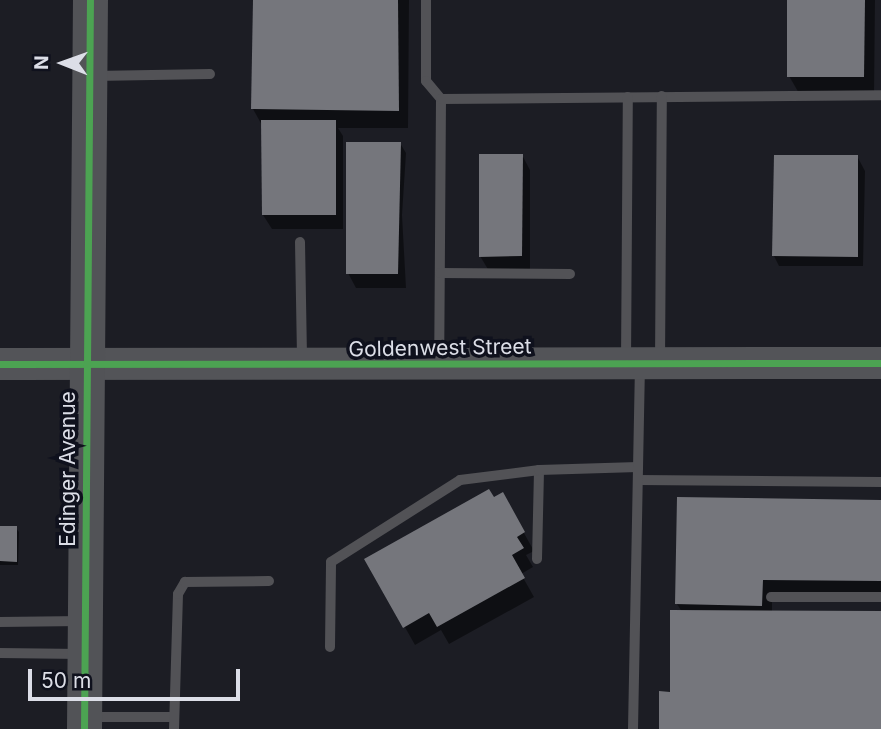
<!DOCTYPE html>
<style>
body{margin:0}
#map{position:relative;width:881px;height:729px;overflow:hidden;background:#1c1d24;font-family:Inter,sans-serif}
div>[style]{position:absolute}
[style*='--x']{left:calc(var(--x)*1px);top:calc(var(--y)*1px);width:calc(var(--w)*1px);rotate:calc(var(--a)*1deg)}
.shadow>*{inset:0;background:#0007}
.building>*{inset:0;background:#75767c}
.service>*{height:10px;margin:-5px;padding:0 5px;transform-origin:5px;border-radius:5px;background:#525256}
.secondary>*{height:32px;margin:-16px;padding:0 16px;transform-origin:16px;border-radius:16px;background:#535458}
.primary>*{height:35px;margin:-17.5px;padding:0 17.5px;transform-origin:17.5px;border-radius:17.5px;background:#525357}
.cycleway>*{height:7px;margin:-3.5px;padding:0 3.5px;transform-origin:3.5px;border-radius:3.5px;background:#4ca352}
span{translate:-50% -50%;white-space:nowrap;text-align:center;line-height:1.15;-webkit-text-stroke:7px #0f111d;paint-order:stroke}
.street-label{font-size:21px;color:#dcdee7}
.north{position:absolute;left:28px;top:28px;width:70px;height:70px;-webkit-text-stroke:5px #0f111d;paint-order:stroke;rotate:271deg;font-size:19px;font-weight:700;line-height:28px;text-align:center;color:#dcdee7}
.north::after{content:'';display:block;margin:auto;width:24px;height:32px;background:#dcdee7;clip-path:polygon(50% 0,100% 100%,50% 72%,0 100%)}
.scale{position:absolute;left:28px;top:669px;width:212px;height:32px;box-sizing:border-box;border:4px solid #dcdee7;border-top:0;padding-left:9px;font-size:21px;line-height:24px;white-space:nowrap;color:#dcdee7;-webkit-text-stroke:5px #0f111d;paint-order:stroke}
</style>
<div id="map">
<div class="shadow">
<div style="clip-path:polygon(254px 0,409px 0,408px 128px,338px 128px,343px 136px,343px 229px,272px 229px,263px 215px,263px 127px,253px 109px)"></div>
<div style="clip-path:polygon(789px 0,875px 0,874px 95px,800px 95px,789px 76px)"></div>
<div style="clip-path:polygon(400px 143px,406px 153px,402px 215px,406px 288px,356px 288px,348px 273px)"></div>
<div style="clip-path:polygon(522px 155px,530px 170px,530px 270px,489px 271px,480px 256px)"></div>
<div style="clip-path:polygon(857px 156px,865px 171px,863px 266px,779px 266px,774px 256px,776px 217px)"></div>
<div style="clip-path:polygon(502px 494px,534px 551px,526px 555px,533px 567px,521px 574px,534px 597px,449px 644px,441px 630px,415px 645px,367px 560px)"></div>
<div style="clip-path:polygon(881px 502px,881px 599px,772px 597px,772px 612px,881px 612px,881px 729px,661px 729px,671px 693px,682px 612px,677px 604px)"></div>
<div style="clip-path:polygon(0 528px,16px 528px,19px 532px,18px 565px,0 565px)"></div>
</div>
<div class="building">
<div style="clip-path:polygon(253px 0,398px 0,399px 111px,251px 109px)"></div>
<div style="clip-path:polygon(787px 0,865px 0,864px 77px,787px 77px)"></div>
<div style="clip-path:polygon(261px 120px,336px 120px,336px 215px,262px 215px)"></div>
<div style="clip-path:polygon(346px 142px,401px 142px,398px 274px,346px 274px)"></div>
<div style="clip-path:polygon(479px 154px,523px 154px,522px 256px,479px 257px)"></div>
<div style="clip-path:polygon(774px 155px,858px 155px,858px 257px,772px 256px)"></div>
<div style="clip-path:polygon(489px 489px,494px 497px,503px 492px,525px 532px,517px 537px,524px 548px,512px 555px,525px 578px,437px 627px,429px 613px,403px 628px,364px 559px)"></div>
<div style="clip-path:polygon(677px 497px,881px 500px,881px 581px,763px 580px,762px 606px,675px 604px)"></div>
<div style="clip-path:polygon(0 526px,17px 526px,17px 562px,0 561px)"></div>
<div style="clip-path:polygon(670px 610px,881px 611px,881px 729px,659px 729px,659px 691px,670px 692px)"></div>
</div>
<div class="service">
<div style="--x:426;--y:0;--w:81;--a:90"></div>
<div style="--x:426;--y:81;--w:23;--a:50"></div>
<div style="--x:441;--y:99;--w:263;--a:90.4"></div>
<div style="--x:94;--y:76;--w:116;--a:-1"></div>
<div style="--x:441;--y:99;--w:440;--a:-0.5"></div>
<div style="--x:300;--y:242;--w:117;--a:89"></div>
<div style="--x:440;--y:273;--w:130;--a:0.4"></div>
<div style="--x:626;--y:361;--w:264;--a:-89.6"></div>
<div style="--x:660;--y:361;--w:265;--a:-89.6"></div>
<div style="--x:638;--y:480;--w:243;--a:0.5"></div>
<div style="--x:537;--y:559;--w:89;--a:-88.7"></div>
<div style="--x:771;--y:597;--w:110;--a:0"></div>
<div style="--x:0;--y:622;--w:82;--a:-0.7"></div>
<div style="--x:330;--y:647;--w:85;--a:-89.3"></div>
<div style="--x:331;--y:562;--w:153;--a:-32.4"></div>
<div style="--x:460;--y:480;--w:80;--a:-7.2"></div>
<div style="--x:539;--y:470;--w:99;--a:-1.7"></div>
<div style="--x:0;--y:653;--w:81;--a:0.7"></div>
<div style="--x:89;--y:717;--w:85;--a:0"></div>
<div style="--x:174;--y:729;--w:135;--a:-88.3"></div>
<div style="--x:178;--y:594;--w:14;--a:-60"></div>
<div style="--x:185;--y:582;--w:84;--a:-0.7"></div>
<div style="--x:633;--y:729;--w:365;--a:-88.9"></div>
</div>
<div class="secondary">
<div style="--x:0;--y:364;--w:881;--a:-0.07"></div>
</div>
<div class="primary">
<div style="--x:84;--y:729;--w:729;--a:-89.53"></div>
</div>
<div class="cycleway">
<div style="--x:0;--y:364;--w:881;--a:-0.07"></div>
<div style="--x:84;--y:729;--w:729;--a:-89.53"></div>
</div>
<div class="street-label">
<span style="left:440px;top:348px;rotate:-1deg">Goldenwest Street</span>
<span style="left:68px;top:469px;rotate:-90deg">Edinger Avenue</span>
</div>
<div class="north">N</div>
<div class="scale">50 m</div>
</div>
